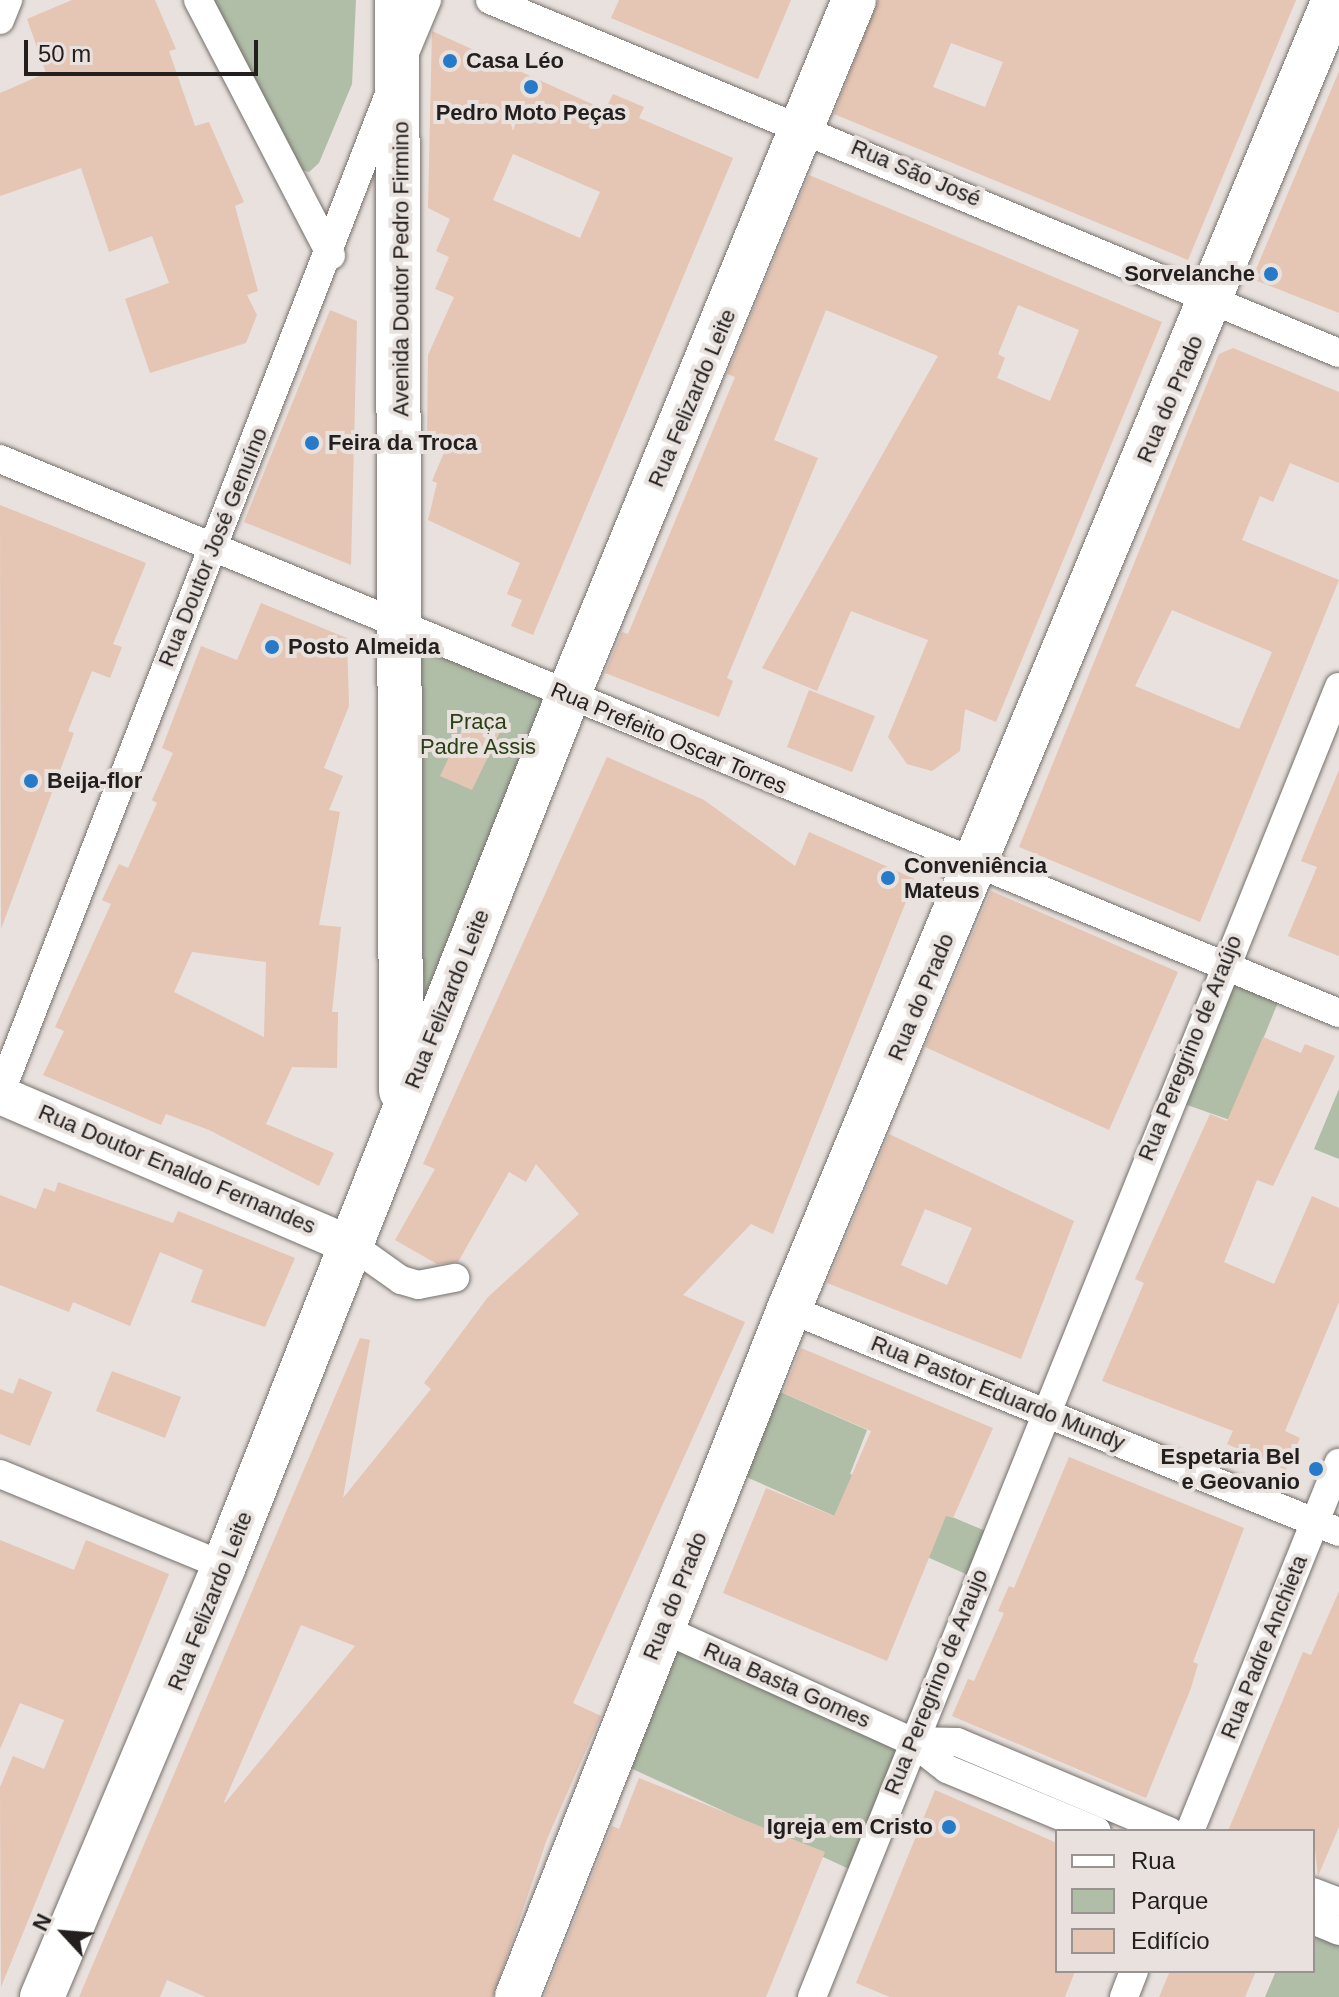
<!DOCTYPE html>
<meta charset="utf-8">
<style>
body{margin:0}
#map{position:relative;width:1339px;height:1997px;overflow:hidden;background:#e8e1dd;font-family:Helvetica,sans-serif}
div>[style]{position:absolute}
[style*='--x']{left:calc(var(--x)*1px);top:calc(var(--y)*1px);width:calc(var(--w)*1px);rotate:calc(var(--a)*1deg)}
.green>*{inset:0;background:#b0bda7}
.building>*{inset:0;background:#e5c5b3}
.roads{filter:drop-shadow(0 0 2px #76706c) drop-shadow(0 0 2px #76706c)}
.street>*{height:28px;margin:-14px;padding:0 14px;transform-origin:14px;border-radius:14px;background:#fff}
.secondary>*{height:38px;margin:-19px;padding:0 19px;transform-origin:19px;border-radius:19px;background:#fff}
.primary>*{height:44px;margin:-22px;padding:0 22px;transform-origin:22px;border-radius:22px;background:#fff}
.dots>*{width:22px;height:22px;translate:-50% -50%;box-sizing:border-box;border:4px solid #e8e1dd;border-radius:50%}
span{translate:-50% -50%;white-space:nowrap;text-align:center;line-height:1.15;-webkit-text-stroke:8px #e8e1dd;paint-order:stroke}
.poi-label{font-size:22px;color:#221f1e;font-weight:700}
.left{translate:0 -50%;text-align:left}
.right{translate:-100% -50%;text-align:right}
.street-label{font-size:22px;color:#221f1e}
.park-label{font-size:22px;color:#294014}
.legend{position:absolute;left:1055px;top:1829px;width:260px;height:144px;box-sizing:border-box;background:#e8e1dd;border:2px solid #999391;margin:0;padding:10px 14px;list-style:none;font-size:24px;color:#221f1e}
.legend li{display:flex;align-items:center;gap:16px;height:40px}
.legend b{width:40px;border:2px solid #999391}
.north{position:absolute;left:24px;top:1893px;width:80px;height:80px;-webkit-text-stroke:6px #e8e1dd;paint-order:stroke;rotate:296deg;font-size:22px;font-weight:700;line-height:32px;text-align:center;color:#221f1e}
.north::after{content:'';display:block;margin:auto;width:28px;height:36px;background:#221f1e;clip-path:polygon(50% 0,100% 100%,50% 72%,0 100%)}
.scale{position:absolute;left:24px;top:40px;width:234px;height:36px;box-sizing:border-box;border:4px solid #221f1e;border-top:0;padding-left:10px;font-size:24px;line-height:28px;white-space:nowrap;color:#221f1e;-webkit-text-stroke:6px #e8e1dd;paint-order:stroke}
</style>
<div id="map">
<div class="green">
<div style="clip-path:polygon(213px 0,356px 0,352px 84px,319px 163px,309px 172px,295px 168px)"></div>
<div style="clip-path:polygon(403px 628px,568px 696px,428px 1048px)"></div>
<div style="clip-path:polygon(1223px 965px,1283px 990px,1230px 1120px,1170px 1099px)"></div>
<div style="clip-path:polygon(1339px 1089px,1339px 1159px,1314px 1149px)"></div>
<div style="clip-path:polygon(760px 1383px,867px 1430px,850px 1474px,995px 1535px,977px 1579px,726px 1468px)"></div>
<div style="clip-path:polygon(670px 1643px,911px 1741px,860px 1874px,624px 1765px)"></div>
<div style="clip-path:polygon(1313px 1906px,1339px 1917px,1339px 1997px,1265px 1997px,1276px 1971px,1313px 1971px)"></div>
</div>
<div class="building">
<div style="clip-path:polygon(72px 0,155px 0,176px 49px,169px 51px,195px 126px,209px 122px,244px 202px,235px 206px,258px 291px,247px 295px,257px 315px,246px 343px,150px 373px,125px 299px,169px 283px,152px 236px,109px 252px,81px 168px,0 196px,0 93px,46px 73px,27px 19px)"></div>
<div style="clip-path:polygon(619px 0,791px 0,758px 79px,611px 18px)"></div>
<div style="clip-path:polygon(evenodd,878px 0,1296px 0,1188px 260px,834px 114px,878px 0,951px 43px,1003px 62px,985px 107px,933px 87px,951px 43px)"></div>
<div style="clip-path:polygon(evenodd,432px 31px,605px 110px,613px 94px,644px 107px,639px 118px,733px 158px,533px 635px,511px 626px,522px 600px,507px 594px,520px 563px,428px 520px,437px 483px,432px 481px,445px 450px,427px 442px,428px 355px,454px 297px,435px 289px,449px 257px,436px 251px,450px 219px,428px 208px,432px 31px,513px 154px,600px 192px,580px 238px,493px 200px,513px 154px)"></div>
<div style="clip-path:polygon(1339px 71px,1339px 313px,1252px 279px)"></div>
<div style="clip-path:polygon(evenodd,809px 175px,1162px 322px,996px 722px,965px 709px,960px 751px,932px 771px,907px 764px,888px 737px,928px 640px,851px 611px,817px 691px,762px 668px,938px 356px,826px 310px,774px 440px,818px 458px,727px 678px,733px 681px,719px 717px,605px 673px,622px 632px,628px 634px,735px 377px,727px 374px,809px 175px,1018px 305px,1079px 330px,1050px 401px,997px 378px,1005px 358px,998px 354px,1018px 305px)"></div>
<div style="clip-path:polygon(330px 310px,357px 321px,351px 565px,244px 522px)"></div>
<div style="clip-path:polygon(evenodd,1233px 348px,1339px 392px,1339px 483px,1290px 463px,1273px 502px,1260px 496px,1242px 540px,1339px 580px,1200px 922px,1019px 847px,1219px 354px,1233px 348px,1172px 610px,1272px 652px,1239px 729px,1135px 686px,1172px 610px)"></div>
<div style="clip-path:polygon(0 505px,146px 563px,113px 644px,122px 647px,110px 678px,92px 671px,68px 731px,74px 733px,1px 929px)"></div>
<div style="clip-path:polygon(evenodd,261px 603px,347px 638px,349px 706px,324px 768px,343px 776px,329px 810px,340px 812px,319px 925px,341px 927px,332px 1012px,338px 1012px,337px 1068px,292px 1067px,266px 1124px,334px 1153px,319px 1186px,209px 1130px,166px 1114px,161px 1125px,43px 1075px,64px 1031px,55px 1027px,111px 904px,102px 900px,119px 864px,128px 868px,157px 803px,152px 800px,173px 753px,162px 748px,201px 646px,237px 660px,261px 603px,192px 952px,266px 962px,264px 1037px,174px 992px,192px 952px)"></div>
<div style="clip-path:polygon(809px 690px,875px 716px,852px 772px,787px 747px)"></div>
<div style="clip-path:polygon(469px 715px,501px 730px,472px 790px,440px 776px)"></div>
<div style="clip-path:polygon(evenodd,607px 757px,704px 800px,795px 866px,809px 832px,915px 879px,773px 1234px,751px 1224px,683px 1295px,745px 1322px,573px 1703px,601px 1716px,547px 1839px,493px 1997px,206px 1997px,167px 1980px,160px 1997px,79px 1997px,360px 1338px,370px 1340px,343px 1498px,431px 1389px,424px 1383px,488px 1297px,579px 1214px,536px 1164px,526px 1182px,509px 1172px,458px 1262px,437px 1264px,395px 1240px,435px 1169px,423px 1164px,607px 757px,301px 1625px,355px 1646px,225px 1803px,224px 1802px,301px 1625px)"></div>
<div style="clip-path:polygon(1339px 770px,1339px 956px,1288px 936px,1317px 867px,1301px 861px)"></div>
<div style="clip-path:polygon(991px 891px,1178px 972px,1109px 1130px,925px 1047px)"></div>
<div style="clip-path:polygon(1263px 1037px,1301px 1053px,1305px 1044px,1335px 1056px,1273px 1186px,1257px 1180px,1224px 1262px,1274px 1284px,1312px 1196px,1339px 1208px,1339px 1302px,1285px 1431px,1300px 1438px,1286px 1470px,1227px 1444px,1233px 1431px,1102px 1381px,1144px 1283px,1135px 1279px,1210px 1114px,1227px 1121px)"></div>
<div style="clip-path:polygon(evenodd,889px 1134px,1074px 1221px,1021px 1359px,827px 1283px,889px 1134px,925px 1209px,972px 1228px,947px 1285px,901px 1265px,925px 1209px)"></div>
<div style="clip-path:polygon(58px 1182px,173px 1223px,178px 1211px,295px 1258px,265px 1327px,191px 1302px,203px 1270px,160px 1252px,130px 1326px,73px 1302px,69px 1312px,0 1285px,0 1195px,36px 1209px,44px 1188px,55px 1192px)"></div>
<div style="clip-path:polygon(801px 1348px,993px 1428px,953px 1518px,946px 1516px,887px 1661px,723px 1593px,766px 1488px,834px 1516px,871px 1431px,783px 1393px)"></div>
<div style="clip-path:polygon(112px 1371px,181px 1397px,165px 1438px,96px 1411px)"></div>
<div style="clip-path:polygon(19px 1378px,52px 1392px,30px 1446px,0 1434px,0 1389px,13px 1394px)"></div>
<div style="clip-path:polygon(1069px 1457px,1244px 1528px,1193px 1662px,1198px 1664px,1191px 1688px,1146px 1798px,952px 1716px,968px 1679px,974px 1681px,1004px 1613px,998px 1611px,1009px 1586px,1014px 1588px)"></div>
<div style="clip-path:polygon(0 1540px,74px 1570px,86px 1540px,169px 1574px,1px 1987px,0 1787px,13px 1756px,44px 1769px,64px 1720px,20px 1703px,0 1749px)"></div>
<div style="clip-path:polygon(1339px 1591px,1339px 1827px,1318px 1876px,1313px 1831px,1228px 1831px,1303px 1652px,1311px 1655px)"></div>
<div style="clip-path:polygon(639px 1778px,825px 1852px,766px 1997px,544px 1997px,612px 1826px,619px 1829px)"></div>
<div style="clip-path:polygon(935px 1790px,1057px 1843px,1057px 1971px,1075px 1971px,1065px 1997px,890px 1997px,856px 1983px)"></div>
<div style="clip-path:polygon(1170px 1971px,1256px 1971px,1245px 1997px,1159px 1997px)"></div>
</div>
<div class="roads">
<div class="street">
<div style="--x:198;--y:0;--w:288;--a:62.5"></div>
<div style="--x:490;--y:0;--w:919;--a:22.58"></div>
<div style="--x:0;--y:20;--w:22;--a:-68"></div>
<div style="--x:404;--y:55;--w:60;--a:-67.3"></div>
<div style="--x:0;--y:459;--w:1449;--a:22.48"></div>
<div style="--x:0;--y:1094;--w:1070;--a:-68.74"></div>
<div style="--x:353;--y:1246;--w:59;--a:35.3"></div>
<div style="--x:401;--y:1280;--w:18;--a:16"></div>
<div style="--x:418;--y:1285;--w:38;--a:-11"></div>
<div style="--x:789;--y:1309;--w:593;--a:22.07"></div>
<div style="--x:0;--y:1474;--w:242;--a:22.3"></div>
<div style="--x:663;--y:1629;--w:272;--a:24.3"></div>
<div style="--x:911;--y:1741;--w:46;--a:37.9"></div>
<div style="--x:947;--y:1769;--w:162;--a:22.5"></div>
<div style="--x:911;--y:1741;--w:46;--a:1.2"></div>
<div style="--x:957;--y:1742;--w:230;--a:22.8"></div>
<div style="--x:1190;--y:1831;--w:397;--a:-68"></div>
<div style="--x:1313;--y:1892;--w:28;--a:21"></div>
<div style="--x:1313;--y:1920;--w:28;--a:23"></div>
<div style="--x:812;--y:1997;--w:1412;--a:-68.09"></div>
<div style="--x:1124;--y:1997;--w:28;--a:-69"></div>
</div>
<div class="secondary">
<div style="--x:0;--y:1095;--w:384;--a:23.2"></div>
</div>
<div class="primary">
<div style="--x:397;--y:0;--w:1091;--a:89.79"></div>
<div style="--x:42;--y:1997;--w:468;--a:-67.1"></div>
<div style="--x:224;--y:1566;--w:936;--a:-68.43"></div>
<div style="--x:568;--y:696;--w:752;--a:-67.66"></div>
<div style="--x:517;--y:1997;--w:740;--a:-68.43"></div>
<div style="--x:789;--y:1309;--w:1418;--a:-67.4"></div>
</div>
</div>
<div class="dots">
<div style="left:450px;top:61px;background:#267ac8"></div>
<div style="left:531px;top:87px;background:#267ac8"></div>
<div style="left:1271px;top:274px;background:#267ac8"></div>
<div style="left:312px;top:443px;background:#267ac8"></div>
<div style="left:272px;top:647px;background:#267ac8"></div>
<div style="left:31px;top:781px;background:#267ac8"></div>
<div style="left:888px;top:878px;background:#267ac8"></div>
<div style="left:1316px;top:1469px;background:#267ac8"></div>
<div style="left:949px;top:1827px;background:#267ac8"></div>
</div>
<div class="poi-label">
<span class="left" style="left:466px;top:61px">Casa Léo</span>
<span style="left:531px;top:113px">Pedro Moto Peças</span>
<span class="right" style="left:1255px;top:274px">Sorvelanche</span>
<span class="left" style="left:328px;top:443px">Feira da Troca</span>
<span class="left" style="left:288px;top:647px">Posto Almeida</span>
<span class="left" style="left:47px;top:781px">Beija-flor</span>
<span class="left" style="left:904px;top:878px">Conveniência<br>Mateus</span>
<span class="right" style="left:1300px;top:1469px">Espetaria Bel<br>e Geovanio</span>
<span class="right" style="left:933px;top:1827px">Igreja em Cristo</span>
</div>
<div class="street-label">
<span style="left:916px;top:173px;rotate:23deg">Rua São José</span>
<span style="left:401px;top:269px;rotate:-90deg">Avenida Doutor Pedro Firmino</span>
<span style="left:692px;top:398px;rotate:-67deg">Rua Felizardo Leite</span>
<span style="left:1170px;top:399px;rotate:-67deg">Rua do Prado</span>
<span style="left:213px;top:547px;rotate:-68deg">Rua Doutor José Genuíno</span>
<span style="left:669px;top:738px;rotate:23deg">Rua Prefeito Oscar Torres</span>
<span style="left:921px;top:997px;rotate:-67deg">Rua do Prado</span>
<span style="left:447px;top:999px;rotate:-68deg">Rua Felizardo Leite</span>
<span style="left:1190px;top:1048px;rotate:-68deg">Rua Peregrino de Araújo</span>
<span style="left:177px;top:1169px;rotate:23deg">Rua Doutor Enaldo Fernandes</span>
<span style="left:998px;top:1393px;rotate:22deg">Rua Pastor Eduardo Mundy</span>
<span style="left:675px;top:1596px;rotate:-68deg">Rua do Prado</span>
<span style="left:210px;top:1601px;rotate:-68deg">Rua Felizardo Leite</span>
<span style="left:1264px;top:1647px;rotate:-68deg">Rua Padre Anchieta</span>
<span style="left:936px;top:1682px;rotate:-68deg">Rua Peregrino de Araujo</span>
<span style="left:787px;top:1685px;rotate:24deg">Rua Basta Gomes</span>
</div>
<div class="park-label">
<span style="left:478px;top:734px">Praça<br>Padre Assis</span>
</div>
<ul class="legend">
<li><b style="height:10px;background:#fff"></b>Rua</li>
<li><b style="height:22px;background:#b0bda7"></b>Parque</li>
<li><b style="height:22px;background:#e5c5b3"></b>Edifício</li>
</ul>
<div class="north">N</div>
<div class="scale">50 m</div>
</div>
